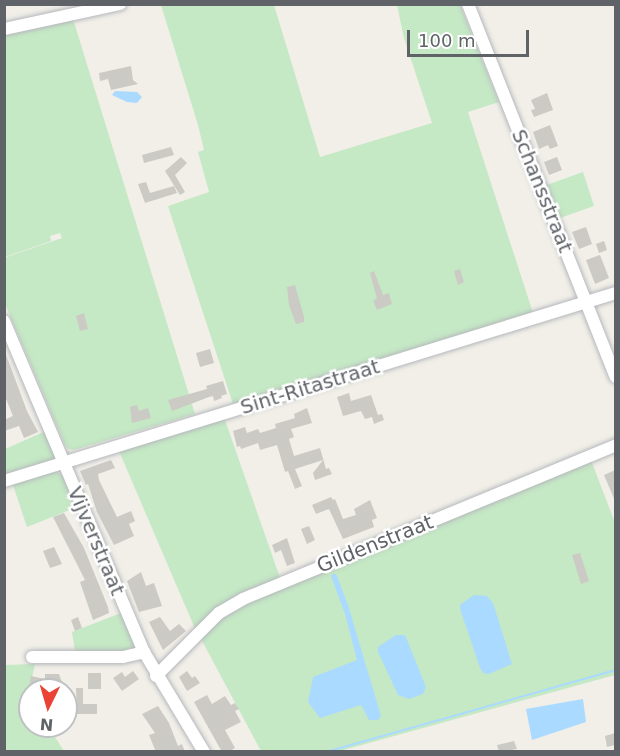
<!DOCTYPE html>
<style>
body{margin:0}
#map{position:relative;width:620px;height:756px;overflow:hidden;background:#f1efe8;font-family:"DejaVu Sans",sans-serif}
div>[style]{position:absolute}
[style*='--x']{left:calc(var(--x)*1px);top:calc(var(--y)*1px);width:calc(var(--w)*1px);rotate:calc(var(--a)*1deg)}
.green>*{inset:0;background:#c5e8c5}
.water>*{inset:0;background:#aadaff}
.stream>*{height:2px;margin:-1px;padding:0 1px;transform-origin:1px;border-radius:1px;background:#aadaff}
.building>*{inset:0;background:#cccac5}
.roads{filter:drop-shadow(0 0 2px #b5b8bc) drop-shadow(0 0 2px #b5b8bc)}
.minor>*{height:12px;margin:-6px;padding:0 6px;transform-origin:6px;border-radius:6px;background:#fff}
span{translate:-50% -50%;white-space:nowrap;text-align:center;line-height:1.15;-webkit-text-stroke:5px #fff;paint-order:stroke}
.street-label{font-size:20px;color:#5f6368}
.frame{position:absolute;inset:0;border:6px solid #5f6368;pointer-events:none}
.north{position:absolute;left:18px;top:678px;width:60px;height:60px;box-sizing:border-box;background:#fff;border:2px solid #bfc1c3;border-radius:50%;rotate:185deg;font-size:16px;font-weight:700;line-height:24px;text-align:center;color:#5f6368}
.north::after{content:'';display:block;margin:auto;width:21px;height:27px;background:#ea4335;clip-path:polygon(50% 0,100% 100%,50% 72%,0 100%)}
.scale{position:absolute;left:407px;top:30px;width:122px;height:27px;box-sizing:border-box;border:3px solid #5f6368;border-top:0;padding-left:8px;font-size:18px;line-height:21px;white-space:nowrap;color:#5f6368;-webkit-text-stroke:4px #fff;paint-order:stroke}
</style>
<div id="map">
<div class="green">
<div style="clip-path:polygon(161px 5px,274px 5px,320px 157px,432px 123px,404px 38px,397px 5px,460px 5px,499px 102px,468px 112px,533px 313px,233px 404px,168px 206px,209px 192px,198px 152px,204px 150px,198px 125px)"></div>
<div style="clip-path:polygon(73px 19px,195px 414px,74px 450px,68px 449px,64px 443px,5px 304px,4px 258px,62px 238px,60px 233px,50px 236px,51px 241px,5px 257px,5px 33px)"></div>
<div style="clip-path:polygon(583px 172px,594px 206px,557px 219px,544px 186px)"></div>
<div style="clip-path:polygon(224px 417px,280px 578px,196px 631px,119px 451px)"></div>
<div style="clip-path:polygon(46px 431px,55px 456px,54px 460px,5px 475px,5px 449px)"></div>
<div style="clip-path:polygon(591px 460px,615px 523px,615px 675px,340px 751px,261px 751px,200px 637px,231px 609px)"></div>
<div style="clip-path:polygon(54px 471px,65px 476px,77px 507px,27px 527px,12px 482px)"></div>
<div style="clip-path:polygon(121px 613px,135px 644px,133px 652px,84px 653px,75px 651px,72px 632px)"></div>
<div style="clip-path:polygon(35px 664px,28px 696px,30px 726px,48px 726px,64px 751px,5px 751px,4px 665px)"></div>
</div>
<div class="water">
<div style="clip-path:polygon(115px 91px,137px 92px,142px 97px,137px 103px,127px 102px,112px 95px)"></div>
<div style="clip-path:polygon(333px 574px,336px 574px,348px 605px,381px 716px,378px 720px,369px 720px,361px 705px,320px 718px,308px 702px,313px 677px,357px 660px,345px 614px,331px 576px)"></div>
<div style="clip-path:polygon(474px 595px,487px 596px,493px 603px,512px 664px,489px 674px,483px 673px,480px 668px,460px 609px,460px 605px)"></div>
<div style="clip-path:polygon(396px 635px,405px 635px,426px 687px,423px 694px,409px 699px,398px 695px,378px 652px,378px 647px)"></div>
<div style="clip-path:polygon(583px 699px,586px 722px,532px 740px,526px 709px)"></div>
</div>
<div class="stream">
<div style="--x:326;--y:752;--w:301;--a:-15.8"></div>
</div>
<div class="building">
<div style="clip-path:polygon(131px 66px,133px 80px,138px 84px,111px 90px,108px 79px,100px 81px,99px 73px)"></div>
<div style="clip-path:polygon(547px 93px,553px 110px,534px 117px,531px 110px,535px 109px,531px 100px)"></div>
<div style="clip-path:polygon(550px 125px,558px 146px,550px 149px,548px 145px,539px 149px,533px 132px)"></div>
<div style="clip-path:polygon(171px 147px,174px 155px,144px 163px,142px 155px)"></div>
<div style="clip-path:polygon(181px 157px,187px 163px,175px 175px,185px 192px,180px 195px,165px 171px)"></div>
<div style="clip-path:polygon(557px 157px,562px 170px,549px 175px,544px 162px)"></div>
<div style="clip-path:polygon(146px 182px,150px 193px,174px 186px,177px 193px,145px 203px,138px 184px)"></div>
<div style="clip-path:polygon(586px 227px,592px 244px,579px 249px,572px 232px)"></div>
<div style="clip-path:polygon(604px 241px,607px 250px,599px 253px,596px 244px)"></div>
<div style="clip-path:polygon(600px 255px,609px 278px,595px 284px,586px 260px)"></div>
<div style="clip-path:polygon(460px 269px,464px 282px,458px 285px,454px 271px)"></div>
<div style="clip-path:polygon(374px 271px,383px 295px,389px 293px,392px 304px,377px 310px,373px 300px,377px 299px,370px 273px)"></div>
<div style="clip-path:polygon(295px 285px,304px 317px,304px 322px,296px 324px,289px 305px,287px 287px)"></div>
<div style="clip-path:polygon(84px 313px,88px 329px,80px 331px,76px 316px)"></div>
<div style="clip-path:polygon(210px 349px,214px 363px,200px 367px,196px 353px)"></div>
<div style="clip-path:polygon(5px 352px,27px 411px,38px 432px,24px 438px,19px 426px,4px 431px,4px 420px,13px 416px,4px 394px)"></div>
<div style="clip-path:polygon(223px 381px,227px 394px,221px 396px,222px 398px,214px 401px,213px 396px,209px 397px,172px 411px,168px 400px,207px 389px,206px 386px)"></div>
<div style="clip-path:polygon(349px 393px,351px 401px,371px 395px,378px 415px,382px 414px,384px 420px,374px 424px,372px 417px,365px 419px,361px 411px,343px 416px,337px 397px)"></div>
<div style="clip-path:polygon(137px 405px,139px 411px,148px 408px,151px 418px,132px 423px,130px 407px)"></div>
<div style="clip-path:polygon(307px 408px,312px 423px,291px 429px,294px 437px,289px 439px,294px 456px,320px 448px,326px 469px,329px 468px,332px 474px,315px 480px,313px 473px,323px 460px,295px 469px,302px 486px,295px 489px,288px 471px,285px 472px,277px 445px,260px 450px,258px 443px,241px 449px,240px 446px,237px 447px,233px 431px,245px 427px,247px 433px,258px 429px,260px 433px,276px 428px,275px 424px,295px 418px,294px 414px)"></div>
<div style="clip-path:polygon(111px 460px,115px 468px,98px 474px,99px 480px,117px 517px,131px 511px,135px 521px,129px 524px,134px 536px,114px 545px,97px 512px,88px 484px,86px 485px,80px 471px)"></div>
<div style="clip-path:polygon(615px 470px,615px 501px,604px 475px)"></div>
<div style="clip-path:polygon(331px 497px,333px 500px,335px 499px,343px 519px,356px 515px,354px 509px,370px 500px,377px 518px,372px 520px,374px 527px,343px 539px,329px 509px,316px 514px,312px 505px)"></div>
<div style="clip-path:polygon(64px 513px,84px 548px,108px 607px,109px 613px,93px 620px,80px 582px,85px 580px,53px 517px)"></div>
<div style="clip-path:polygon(309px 526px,315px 540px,307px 544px,301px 529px)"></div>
<div style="clip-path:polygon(287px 538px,295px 563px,287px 566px,281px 550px,275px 553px,272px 545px)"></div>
<div style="clip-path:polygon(54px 547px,62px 564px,50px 568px,43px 551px)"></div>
<div style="clip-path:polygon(580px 553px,589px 581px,581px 584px,572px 555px)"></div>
<div style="clip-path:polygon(141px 572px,146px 586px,154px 583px,162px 606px,139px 612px,127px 581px)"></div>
<div style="clip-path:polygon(78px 617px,82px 628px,75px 631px,71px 620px)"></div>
<div style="clip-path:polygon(160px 617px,170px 631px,179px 624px,186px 631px,163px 650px,149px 622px)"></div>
<div style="clip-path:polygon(133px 671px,139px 679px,122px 691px,113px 678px,122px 672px,125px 677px)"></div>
<div style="clip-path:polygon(187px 671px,192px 678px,195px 676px,200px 683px,187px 691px,179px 677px)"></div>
<div style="clip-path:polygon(88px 673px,101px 673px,101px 689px,88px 689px)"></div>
<div style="clip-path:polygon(45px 674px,59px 674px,63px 685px,43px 685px,43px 690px,29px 688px,31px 676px,45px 679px)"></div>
<div style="clip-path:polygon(76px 688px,83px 688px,83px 704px,97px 704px,97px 714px,77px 714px)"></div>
<div style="clip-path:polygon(207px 695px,212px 704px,225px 696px,231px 705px,235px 703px,239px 709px,235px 711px,241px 722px,225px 730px,235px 748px,228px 752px,222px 752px,194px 702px)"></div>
<div style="clip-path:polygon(158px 706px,169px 723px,178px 746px,182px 744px,185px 752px,156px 752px,149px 735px,155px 733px,142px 714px)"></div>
<div style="clip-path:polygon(615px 733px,615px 745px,607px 747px,605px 736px)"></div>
<div style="clip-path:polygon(514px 741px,517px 749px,499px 752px,497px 745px)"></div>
</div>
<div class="roads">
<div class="minor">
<div style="--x:468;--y:4;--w:401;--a:68.4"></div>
<div style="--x:4;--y:29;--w:119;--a:-12.2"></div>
<div style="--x:4;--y:321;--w:359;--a:67.1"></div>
<div style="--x:144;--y:652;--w:117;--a:59"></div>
<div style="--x:4;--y:481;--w:640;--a:-17.08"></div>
<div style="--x:32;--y:657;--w:91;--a:0"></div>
<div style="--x:123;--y:657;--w:22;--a:-13"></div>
<div style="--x:156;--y:676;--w:89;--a:-45"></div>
<div style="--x:219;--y:613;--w:28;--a:-30"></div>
<div style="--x:243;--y:599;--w:404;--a:-22.4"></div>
</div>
</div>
<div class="street-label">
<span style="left:542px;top:191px;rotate:68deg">Schansstraat</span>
<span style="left:310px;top:387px;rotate:-17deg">Sint-Ritastraat</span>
<span style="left:96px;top:541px;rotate:67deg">Vijverstraat</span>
<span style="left:375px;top:544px;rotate:-22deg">Gildenstraat</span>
</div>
<div class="frame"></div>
<div class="north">N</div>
<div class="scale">100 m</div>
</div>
